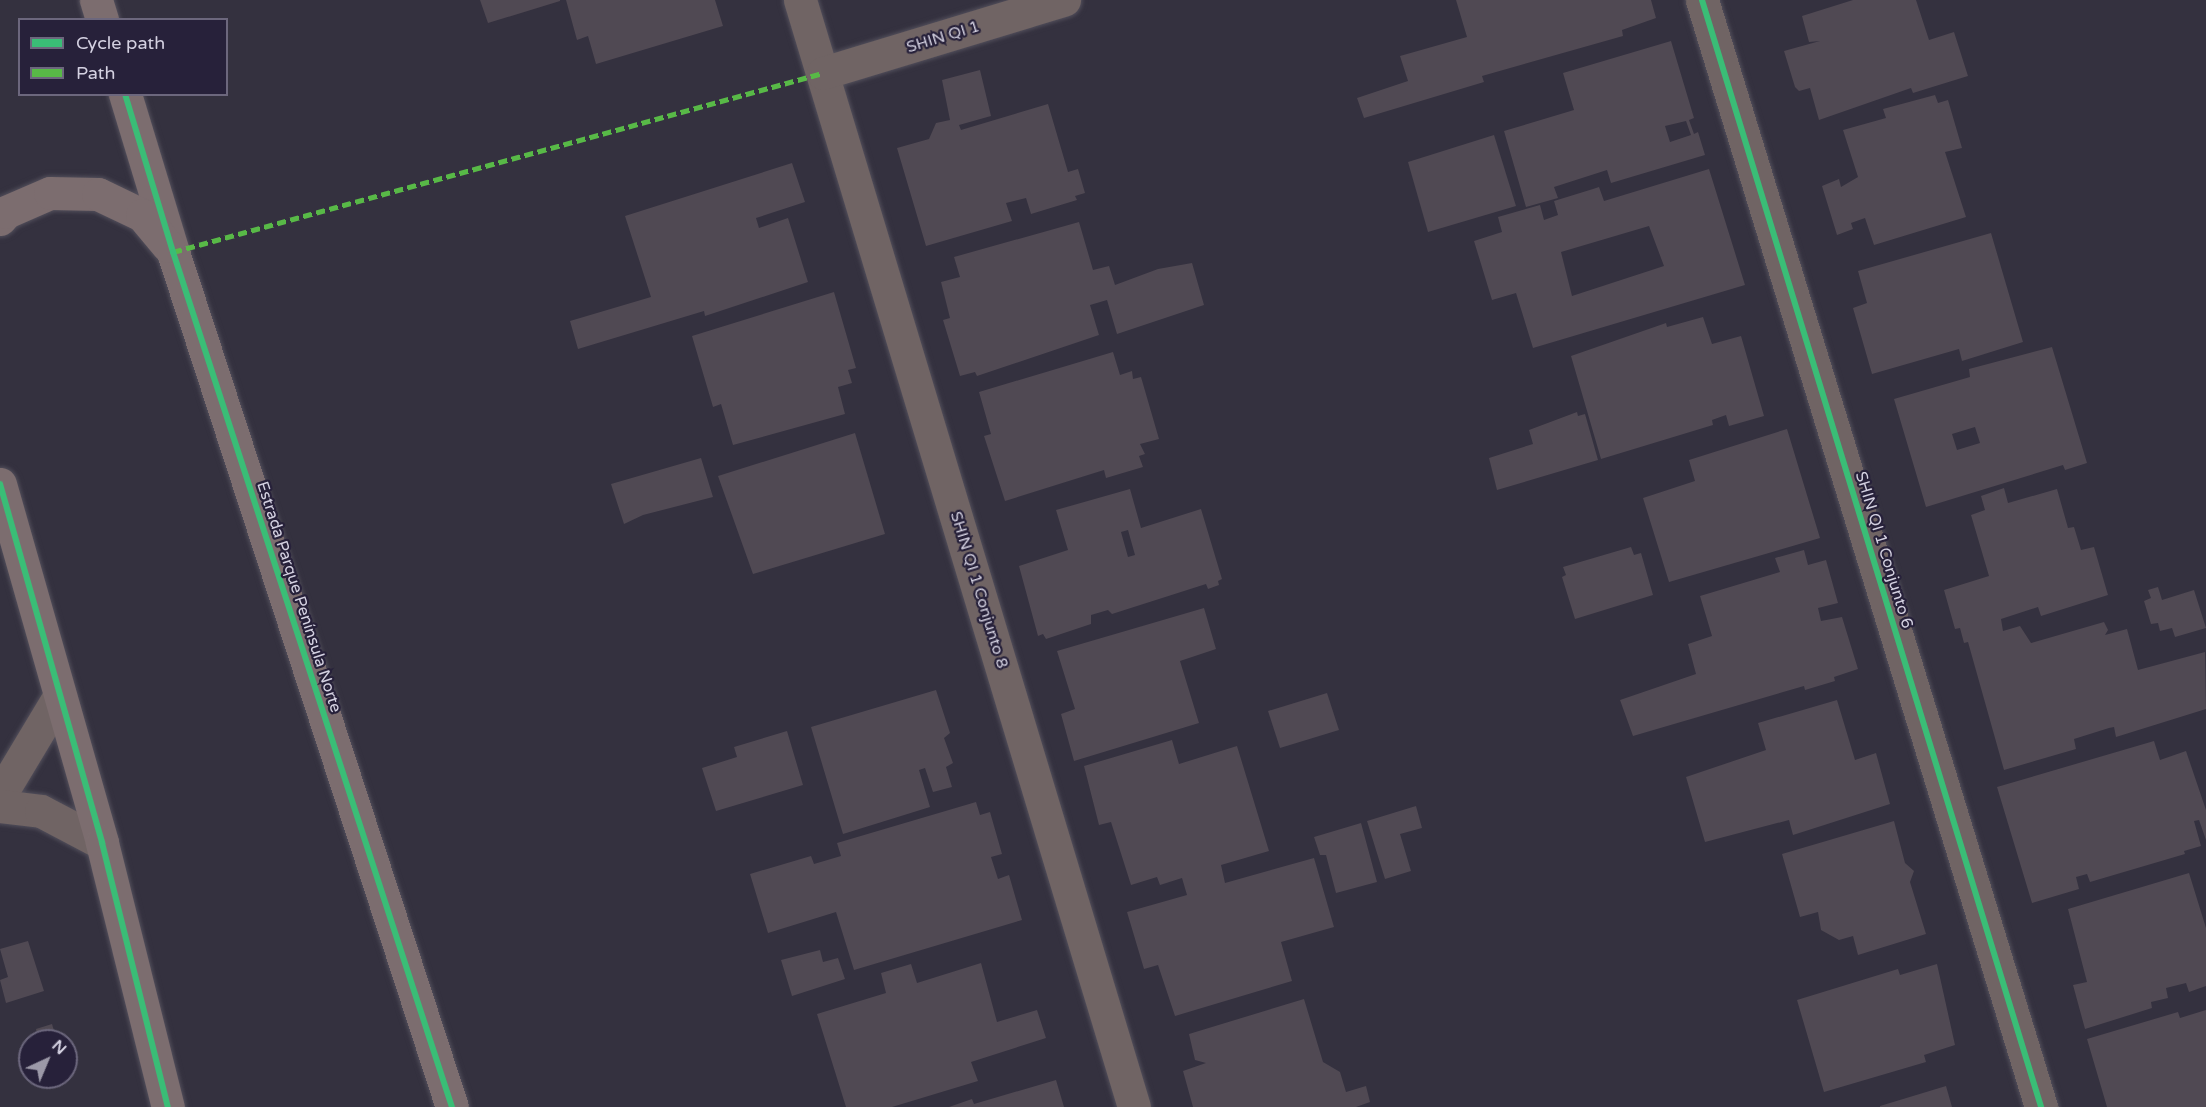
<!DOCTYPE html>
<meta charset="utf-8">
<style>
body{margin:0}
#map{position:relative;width:2206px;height:1107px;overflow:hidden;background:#34313f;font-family:"Varela Round",sans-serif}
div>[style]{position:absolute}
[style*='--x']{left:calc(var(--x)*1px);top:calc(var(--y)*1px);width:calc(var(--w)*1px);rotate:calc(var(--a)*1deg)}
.building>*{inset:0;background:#504953}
.roads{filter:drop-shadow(0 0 2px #524f5b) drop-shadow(0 0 2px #524f5b)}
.minor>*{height:33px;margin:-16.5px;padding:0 16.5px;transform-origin:16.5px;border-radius:16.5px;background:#706464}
.major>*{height:33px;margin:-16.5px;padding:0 16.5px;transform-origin:16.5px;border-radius:16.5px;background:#7c6d6f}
.quiet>*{height:4.5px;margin-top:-2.25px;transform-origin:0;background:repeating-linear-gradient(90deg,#58b947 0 9px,transparent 0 13.5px)}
.cycleway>*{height:6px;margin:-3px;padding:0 3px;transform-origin:3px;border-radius:3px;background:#3abd76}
span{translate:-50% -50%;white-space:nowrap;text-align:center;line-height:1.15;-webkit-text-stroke:4.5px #27213a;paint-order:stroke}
.street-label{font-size:16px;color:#d4d1e1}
.legend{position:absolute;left:18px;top:18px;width:210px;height:78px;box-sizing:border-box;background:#27213a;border:2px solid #6c677d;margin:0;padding:8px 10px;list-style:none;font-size:18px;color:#d4d1e1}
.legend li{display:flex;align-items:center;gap:12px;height:30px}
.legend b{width:30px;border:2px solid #6c677d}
.north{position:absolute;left:18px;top:1029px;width:60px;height:60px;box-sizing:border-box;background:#27213a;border:2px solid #6c677d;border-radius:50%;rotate:44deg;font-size:16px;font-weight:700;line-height:24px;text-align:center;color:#d4d1e1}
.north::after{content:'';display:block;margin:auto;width:21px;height:27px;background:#9c99a8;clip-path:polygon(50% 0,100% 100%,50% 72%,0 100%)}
</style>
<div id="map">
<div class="building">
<div style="clip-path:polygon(480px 0,560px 0,560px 1px,488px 23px)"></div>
<div style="clip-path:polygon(566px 0,715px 0,723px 26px,596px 64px,588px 36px,577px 40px)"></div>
<div style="clip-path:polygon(1456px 0,1651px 0,1656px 18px,1622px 30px,1623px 36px,1482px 76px,1484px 82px,1364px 118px,1357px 98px,1408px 81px,1400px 56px,1467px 37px)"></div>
<div style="clip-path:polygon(1853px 0,1916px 0,1929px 40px,1954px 32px,1968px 76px,1913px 93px,1911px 88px,1819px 120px,1810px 88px,1799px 91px,1795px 87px,1784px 51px,1820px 41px,1809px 42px,1802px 16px)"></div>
<div style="clip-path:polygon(evenodd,1671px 41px,1694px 118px,1689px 120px,1694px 134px,1698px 132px,1705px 155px,1611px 183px,1607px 170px,1554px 187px,1558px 198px,1526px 207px,1504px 131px,1574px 110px,1563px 73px,1671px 41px,1686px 121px,1691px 135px,1670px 142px,1665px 126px,1686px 121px)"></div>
<div style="clip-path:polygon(980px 70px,991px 116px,959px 125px,961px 130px,1048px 104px,1068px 172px,1078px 169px,1085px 193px,1075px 196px,1077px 200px,1031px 214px,1026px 198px,1006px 203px,1012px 221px,926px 246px,897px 148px,929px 139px,936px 123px,950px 120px,942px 80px)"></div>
<div style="clip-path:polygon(1935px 95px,1938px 103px,1948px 100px,1962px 148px,1945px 152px,1966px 217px,1874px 245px,1865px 218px,1851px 223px,1853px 229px,1837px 235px,1822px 186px,1839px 179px,1841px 187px,1858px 177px,1843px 130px,1886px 118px,1883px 109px)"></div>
<div style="clip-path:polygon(1494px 135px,1516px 206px,1428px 232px,1408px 162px)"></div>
<div style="clip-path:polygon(792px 163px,805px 202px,756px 218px,759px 228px,788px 218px,808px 282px,705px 316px,704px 311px,578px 349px,570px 321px,651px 297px,625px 216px)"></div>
<div style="clip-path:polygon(evenodd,1709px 169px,1745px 285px,1533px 348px,1516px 293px,1492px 300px,1474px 241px,1502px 232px,1498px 217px,1540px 205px,1544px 220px,1558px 215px,1554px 201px,1593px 189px,1599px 187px,1604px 201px,1709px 169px,1649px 226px,1664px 266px,1572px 296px,1561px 252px,1649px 226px)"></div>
<div style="clip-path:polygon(1079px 222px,1093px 270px,1109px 266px,1115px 285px,1158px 269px,1192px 263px,1204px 305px,1117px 334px,1107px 300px,1090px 305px,1099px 335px,977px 376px,975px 372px,960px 376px,943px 320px,950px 318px,941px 282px,960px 277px,954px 257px)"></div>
<div style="clip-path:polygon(1991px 233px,2023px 342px,1962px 361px,1959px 349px,1872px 374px,1853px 308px,1867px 303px,1858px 271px)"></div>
<div style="clip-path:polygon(834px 292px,856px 368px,848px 370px,852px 383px,838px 387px,845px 414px,733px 445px,721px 404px,713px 407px,692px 336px)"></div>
<div style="clip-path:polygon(1703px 317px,1712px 344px,1741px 336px,1764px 416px,1729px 426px,1726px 415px,1712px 420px,1713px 425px,1601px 459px,1571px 356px,1666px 323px,1667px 327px)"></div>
<div style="clip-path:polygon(evenodd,2052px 347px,2087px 463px,2065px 470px,2063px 465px,1926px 507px,1894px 399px,1970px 377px,1969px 369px,2052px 347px,1975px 427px,1980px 443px,1957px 450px,1952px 434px,1975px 427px)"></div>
<div style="clip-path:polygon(1113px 352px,1120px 375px,1132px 371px,1133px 379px,1141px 377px,1159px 439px,1140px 444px,1145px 454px,1139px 456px,1143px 467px,1106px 478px,1104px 470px,1005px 501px,984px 436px,991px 434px,979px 392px)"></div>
<div style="clip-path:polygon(1577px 412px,1578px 416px,1585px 414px,1598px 460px,1497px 490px,1489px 458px,1533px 444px,1529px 430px)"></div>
<div style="clip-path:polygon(1787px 429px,1820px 538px,1669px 582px,1643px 498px,1695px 481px,1689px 460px)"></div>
<div style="clip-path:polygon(855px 433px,885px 534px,753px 574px,718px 476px)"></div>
<div style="clip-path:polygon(701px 458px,713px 497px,643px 515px,624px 524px,611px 484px)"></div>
<div style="clip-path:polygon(2004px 488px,2008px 503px,2057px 489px,2068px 528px,2074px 527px,2081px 550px,2094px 547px,2108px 595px,2041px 616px,2038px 607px,2001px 619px,2003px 631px,2020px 626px,2031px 643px,2104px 622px,2108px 630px,2105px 635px,2127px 629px,2138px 670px,2205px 652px,2206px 709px,2116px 737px,2114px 727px,2109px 728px,2074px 739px,2076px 749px,2004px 770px,1968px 642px,1964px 643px,1960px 628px,1955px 629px,1944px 590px,1989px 576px,1971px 515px,1985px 510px,1981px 496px)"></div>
<div style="clip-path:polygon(evenodd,1130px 489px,1141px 528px,1201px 509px,1222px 579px,1218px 581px,1219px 585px,1208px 589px,1206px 584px,1112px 614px,1108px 610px,1091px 615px,1091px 624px,1046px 639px,1043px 634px,1038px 636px,1019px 566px,1068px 550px,1056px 510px,1130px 489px,1128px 530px,1135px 555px,1128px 557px,1121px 532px,1128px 530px)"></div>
<div style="clip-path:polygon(1631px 547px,1634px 555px,1641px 553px,1653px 595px,1575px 619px,1562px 577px,1566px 575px,1563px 567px)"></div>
<div style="clip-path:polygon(1804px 550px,1808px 565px,1826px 560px,1838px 603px,1818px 608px,1821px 621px,1842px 617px,1858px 669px,1834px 677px,1835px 681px,1805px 690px,1804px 686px,1633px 736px,1620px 700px,1696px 674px,1688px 644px,1712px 636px,1700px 596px,1780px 572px,1775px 558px)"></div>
<div style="clip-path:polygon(2158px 587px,2162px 600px,2194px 590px,2206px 628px,2175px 637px,2172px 628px,2160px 631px,2158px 623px,2151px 624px,2144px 601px,2151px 598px,2148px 590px)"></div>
<div style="clip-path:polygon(1204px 608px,1216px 649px,1180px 661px,1199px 723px,1074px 761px,1061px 714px,1075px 709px,1057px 651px)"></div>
<div style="clip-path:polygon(936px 690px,950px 733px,944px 738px,953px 763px,946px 767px,952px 787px,933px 792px,925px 768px,919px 770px,930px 807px,843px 834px,811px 727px)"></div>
<div style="clip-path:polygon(1327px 693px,1339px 730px,1280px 748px,1268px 711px)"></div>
<div style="clip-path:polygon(1837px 700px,1855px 760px,1876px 753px,1890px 804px,1793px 835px,1789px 820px,1705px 842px,1686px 777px,1766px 750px,1758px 723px)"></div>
<div style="clip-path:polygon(787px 731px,803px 785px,716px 811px,702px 768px,737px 757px,734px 747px)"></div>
<div style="clip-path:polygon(1172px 740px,1179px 764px,1237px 746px,1269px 851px,1221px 865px,1225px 883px,1314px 858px,1334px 927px,1281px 942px,1292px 981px,1175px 1016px,1158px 965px,1144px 969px,1127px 912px,1187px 895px,1182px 878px,1160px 885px,1157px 877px,1131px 885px,1111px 822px,1099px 825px,1084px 766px)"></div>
<div style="clip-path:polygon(2154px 741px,2160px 760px,2186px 751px,2206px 810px,2206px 840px,2199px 820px,2194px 821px,2201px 846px,2184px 851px,2185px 854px,2090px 882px,2087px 874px,2076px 877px,2079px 889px,2032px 903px,1997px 787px)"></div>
<div style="clip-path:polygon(976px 802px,980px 815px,990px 812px,1002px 854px,991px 857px,998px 879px,1009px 875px,1022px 920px,854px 970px,836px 912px,768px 933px,750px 874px,811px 856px,814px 864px,841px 856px,837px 843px)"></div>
<div style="clip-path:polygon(1416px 806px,1422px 828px,1400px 834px,1411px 871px,1385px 879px,1367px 821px)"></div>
<div style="clip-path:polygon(1894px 821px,1905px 863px,1914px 871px,1910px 882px,1926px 934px,1858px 955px,1853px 936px,1839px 940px,1821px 930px,1818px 912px,1800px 917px,1782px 854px)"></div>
<div style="clip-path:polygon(1361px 823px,1377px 882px,1336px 893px,1326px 855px,1320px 855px,1314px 837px)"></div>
<div style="clip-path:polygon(2189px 873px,2206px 928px,2206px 986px,2189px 992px,2186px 983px,2166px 988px,2168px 998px,2151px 1002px,2152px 1008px,2085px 1029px,2073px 985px,2087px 982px,2068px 909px)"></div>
<div style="clip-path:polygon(28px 941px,44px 991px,6px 1003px,0 980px,8px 977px,0 949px)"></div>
<div style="clip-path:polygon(820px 950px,823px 962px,838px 958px,845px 979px,792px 996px,781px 960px)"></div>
<div style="clip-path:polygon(981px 963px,997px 1022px,1037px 1010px,1046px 1038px,971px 1062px,978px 1081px,892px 1107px,846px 1107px,817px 1014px,886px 993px,881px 973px,911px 964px,917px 983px)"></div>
<div style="clip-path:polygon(1937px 964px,1955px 1045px,1924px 1055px,1926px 1062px,1824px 1092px,1797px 1000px,1898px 969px,1900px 975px)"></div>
<div style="clip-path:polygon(1304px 999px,1323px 1062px,1340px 1072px,1346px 1092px,1366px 1086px,1370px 1102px,1356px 1107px,1193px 1107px,1183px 1071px,1206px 1063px,1195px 1060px,1189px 1034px)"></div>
<div style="clip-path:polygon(2206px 1010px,2206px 1107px,2107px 1107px,2087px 1039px,2178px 1012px,2180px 1018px)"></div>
<div style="clip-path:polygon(52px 1024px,57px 1041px,39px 1041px,36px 1029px)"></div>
<div style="clip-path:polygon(1056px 1080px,1064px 1107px,949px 1107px,972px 1099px,974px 1104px)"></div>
<div style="clip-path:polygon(1946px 1086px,1952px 1107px,1880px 1107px,1880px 1106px)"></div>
</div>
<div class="roads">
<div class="minor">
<div style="--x:800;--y:0;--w:1156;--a:73.21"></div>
<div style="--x:1702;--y:0;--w:1158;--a:72.97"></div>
<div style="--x:823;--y:73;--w:252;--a:-16.9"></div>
<div style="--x:0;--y:795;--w:114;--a:-59"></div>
<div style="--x:0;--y:806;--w:41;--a:7"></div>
<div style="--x:41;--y:811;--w:69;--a:27.7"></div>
</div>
<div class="major">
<div style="--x:96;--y:0;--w:21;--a:73"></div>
<div style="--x:125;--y:94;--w:165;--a:73.1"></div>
<div style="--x:173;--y:252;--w:899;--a:71.93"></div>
<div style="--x:0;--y:219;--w:9;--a:-49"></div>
<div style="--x:6;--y:212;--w:48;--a:-23.4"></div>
<div style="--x:50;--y:193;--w:48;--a:1.2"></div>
<div style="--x:98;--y:194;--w:49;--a:25.5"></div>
<div style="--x:142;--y:215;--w:40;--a:50"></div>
<div style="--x:0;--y:484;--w:373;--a:74.1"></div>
<div style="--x:102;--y:843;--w:272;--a:76"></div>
</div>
</div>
<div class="quiet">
<div style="--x:173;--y:252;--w:674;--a:-15.4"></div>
</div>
<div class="cycleway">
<div style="--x:1702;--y:0;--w:1158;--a:72.97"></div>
<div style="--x:125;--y:94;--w:165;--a:73.1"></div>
<div style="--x:173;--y:252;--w:899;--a:71.93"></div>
<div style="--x:0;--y:484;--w:373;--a:74.1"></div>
<div style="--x:102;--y:843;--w:272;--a:76"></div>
</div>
<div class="street-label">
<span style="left:943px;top:37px;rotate:-17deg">SHIN QI 1</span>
<span style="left:1884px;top:550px;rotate:73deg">SHIN QI 1 Conjunto 6</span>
<span style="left:979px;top:590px;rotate:73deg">SHIN QI 1 Conjunto 8</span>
<span style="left:299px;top:597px;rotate:72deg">Estrada Parque Península Norte</span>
</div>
<ul class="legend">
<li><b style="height:8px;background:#3abd76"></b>Cycle path</li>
<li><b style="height:8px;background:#58b947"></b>Path</li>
</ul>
<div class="north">N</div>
</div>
